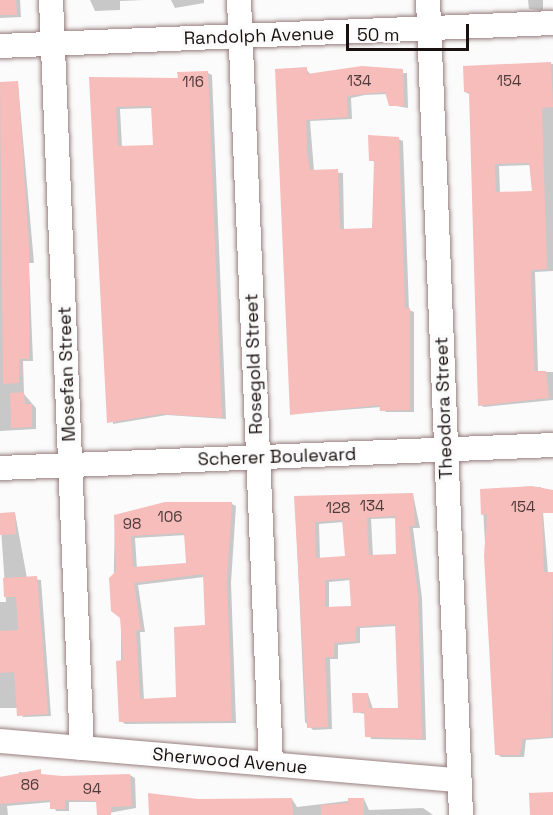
<!DOCTYPE html>
<style>
body{margin:0}
#map{position:relative;width:553px;height:815px;overflow:hidden;background:#fbfbfb;font-family:"Space Grotesk",sans-serif}
div>[style]{position:absolute}
[style*='--x']{left:calc(var(--x)*1px);top:calc(var(--y)*1px);width:calc(var(--w)*1px);rotate:calc(var(--a)*1deg)}
.shadow>*{inset:0;background:#0003}
.building>*{inset:0;background:#f6bdbb}
.roads{filter:drop-shadow(0 0 2px #987f7e) drop-shadow(0 0 2px #987f7e)}
.minor>*{height:24px;margin:-12px;padding:0 12px;transform-origin:12px;border-radius:12px;background:#fff}
span{translate:-50% -50%;white-space:nowrap;text-align:center;line-height:1.15;-webkit-text-stroke:6px #fbfbfb;paint-order:stroke}
.number-label{font-size:15px;color:#503b3b}
.number-label span{-webkit-text-stroke-width:0}
.street-label{font-size:18px;color:#191010}
.scale{position:absolute;left:346px;top:24px;width:123px;height:27px;box-sizing:border-box;border:3px solid #191010;border-top:0;padding-left:8px;font-size:18px;line-height:21px;white-space:nowrap;color:#191010;-webkit-text-stroke:4px #fbfbfb;paint-order:stroke}
</style>
<div id="map">
<div class="shadow">
<div style="clip-path:polygon(0 0,20px 0,21px 17px,0 18px)"></div>
<div style="clip-path:polygon(90px 0,144px 0,120px 1px,120px 10px,95px 11px)"></div>
<div style="clip-path:polygon(171px 0,204px 0,204px 3px,175px 8px)"></div>
<div style="clip-path:polygon(528px 0,543px 0,543px 11px,529px 9px)"></div>
<div style="clip-path:polygon(evenodd,553px 64px,553px 271px,535px 272px,538px 372px,553px 372px,553px 400px,484px 407px,480px 405px,471px 95px,465px 92px,464px 67px,553px 64px,531px 165px,534px 192px,500px 193px,499px 166px,531px 165px)"></div>
<div style="clip-path:polygon(306px 69px,311px 75px,407px 73px,408px 108px,390px 105px,387px 94px,365px 95px,351px 98px,352px 119px,310px 121px,314px 171px,343px 173px,344px 230px,374px 229px,376px 163px,371px 160px,398px 139px,403px 141px,409px 310px,414px 312px,414px 412px,386px 412px,381px 407px,292px 414px)"></div>
<div style="clip-path:polygon(evenodd,208px 73px,212px 75px,226px 419px,167px 415px,113px 424px,90px 79px,179px 79px,208px 73px,152px 108px,154px 147px,122px 147px,120px 109px,152px 108px)"></div>
<div style="clip-path:polygon(18px 83px,34px 263px,29px 263px,33px 361px,23px 361px,24px 394px,36px 408px,36px 429px,0 431px,0 85px)"></div>
<div style="clip-path:polygon(541px 487px,548px 573px,553px 573px,553px 738px,526px 740px,524px 757px,501px 757px,497px 754px,482px 490px)"></div>
<div style="clip-path:polygon(evenodd,413px 494px,420px 528px,413px 528px,422px 598px,426px 740px,371px 739px,365px 714px,355px 712px,368px 694px,373px 709px,400px 709px,397px 626px,360px 628px,360px 643px,338px 645px,338px 659px,330px 659px,332px 729px,313px 730px,305px 722px,295px 498px,413px 494px,397px 518px,398px 555px,373px 556px,371px 519px,397px 518px,413px 494px,344px 522px,347px 557px,320px 559px,319px 524px,344px 522px,413px 494px,351px 580px,352px 607px,329px 608px,329px 582px,351px 580px)"></div>
<div style="clip-path:polygon(evenodd,232px 504px,236px 506px,231px 583px,236px 723px,125px 724px,121px 721px,121px 617px,113px 611px,115px 516px,232px 504px,186px 535px,188px 564px,137px 569px,135px 538px,186px 535px,232px 504px,204px 577px,207px 627px,178px 698px,144px 700px,140px 632px,145px 632px,138px 585px,204px 577px)"></div>
<div style="clip-path:polygon(15px 513px,27px 578px,41px 580px,51px 716px,23px 717px,18px 708px,0 708px,0 602px,6px 602px,0 514px)"></div>
<div style="clip-path:polygon(19px 772px,62px 778px,130px 775px,135px 778px,136px 808px,98px 815px,98px 802px,69px 802px,69px 811px,56px 811px,52px 802px,7px 806px,8px 815px,0 815px,0 779px,19px 778px)"></div>
<div style="clip-path:polygon(150px 795px,198px 801px,292px 799px,297px 807px,364px 799px,369px 810px,423px 808px,433px 815px,149px 815px)"></div>
</div>
<div class="building">
<div style="clip-path:polygon(0 0,16px 0,17px 15px,0 15px)"></div>
<div style="clip-path:polygon(evenodd,551px 62px,553px 107px,542px 108px,547px 269px,531px 270px,534px 371px,546px 371px,549px 398px,478px 406px,469px 92px,464px 92px,463px 66px,551px 62px,529px 163px,532px 191px,496px 192px,495px 164px,529px 163px)"></div>
<div style="clip-path:polygon(362px 66px,403px 69px,404px 106px,389px 106px,385px 92px,347px 96px,348px 117px,306px 120px,307px 153px,310px 170px,338px 169px,340px 229px,372px 228px,374px 161px,369px 161px,368px 135px,399px 137px,405px 309px,410px 308px,410px 410px,380px 411px,379px 405px,290px 415px,275px 69px,307px 67px,307px 74px)"></div>
<div style="clip-path:polygon(evenodd,208px 71px,222px 418px,161px 414px,107px 423px,89px 77px,178px 78px,177px 72px,208px 71px,151px 106px,153px 145px,118px 146px,116px 107px,151px 106px)"></div>
<div style="clip-path:polygon(18px 81px,29px 246px,29px 359px,19px 359px,19px 383px,3px 384px,0 82px)"></div>
<div style="clip-path:polygon(24px 392px,25px 404px,32px 404px,32px 427px,11px 428px,10px 393px)"></div>
<div style="clip-path:polygon(532px 486px,553px 490px,553px 513px,542px 513px,544px 572px,553px 572px,551px 737px,522px 739px,520px 755px,495px 755px,484px 556px,487px 514px,481px 515px,480px 489px)"></div>
<div style="clip-path:polygon(evenodd,413px 493px,415px 526px,409px 526px,418px 595px,422px 739px,365px 737px,364px 712px,353px 713px,352px 693px,368px 693px,369px 708px,398px 708px,395px 624px,356px 627px,356px 641px,334px 643px,334px 657px,325px 657px,328px 727px,307px 728px,294px 496px,413px 493px,395px 516px,396px 554px,369px 555px,367px 518px,395px 516px,413px 493px,342px 520px,345px 556px,316px 558px,315px 522px,342px 520px,413px 493px,349px 578px,351px 606px,325px 607px,325px 580px,349px 578px)"></div>
<div style="clip-path:polygon(evenodd,165px 502px,232px 502px,227px 580px,232px 721px,119px 722px,116px 661px,123px 660px,122px 645px,120px 618px,111px 611px,109px 578px,116px 571px,114px 515px,165px 502px,184px 533px,186px 563px,133px 567px,131px 536px,184px 533px,165px 502px,203px 574px,205px 625px,174px 627px,176px 697px,140px 699px,136px 630px,141px 630px,134px 583px,203px 574px)"></div>
<div style="clip-path:polygon(15px 512px,16px 534px,0 535px,0 513px)"></div>
<div style="clip-path:polygon(37px 576px,48px 714px,17px 716px,14px 672px,0 673px,0 631px,18px 630px,16px 597px,4px 597px,3px 578px)"></div>
<div style="clip-path:polygon(41px 769px,41px 774px,62px 776px,130px 774px,132px 806px,111px 807px,111px 815px,97px 815px,96px 801px,65px 800px,65px 809px,50px 809px,50px 800px,0 804px,0 777px)"></div>
<div style="clip-path:polygon(553px 792px,553px 815px,530px 815px,529px 793px)"></div>
<div style="clip-path:polygon(148px 793px,198px 799px,292px 798px,293px 815px,149px 815px)"></div>
<div style="clip-path:polygon(348px 798px,364px 798px,364px 815px,321px 815px,321px 805px,348px 803px)"></div>
</div>
<div class="roads">
<div class="minor">
<div style="--x:51;--y:0;--w:749;--a:87.63"></div>
<div style="--x:239;--y:0;--w:765;--a:87.6"></div>
<div style="--x:428;--y:0;--w:816;--a:87.68"></div>
<div style="--x:0;--y:46;--w:553;--a:-2.38"></div>
<div style="--x:0;--y:468;--w:553;--a:-2.38"></div>
<div style="--x:0;--y:741;--w:461;--a:4.9"></div>
</div>
</div>
<div class="number-label">
<span style="left:359px;top:81px">134</span>
<span style="left:509px;top:81px">154</span>
<span style="left:193px;top:82px">116</span>
<span style="left:372px;top:506px">134</span>
<span style="left:523px;top:507px">154</span>
<span style="left:338px;top:508px">128</span>
<span style="left:170px;top:517px">106</span>
<span style="left:132px;top:524px">98</span>
<span style="left:30px;top:785px">86</span>
<span style="left:92px;top:789px">94</span>
</div>
<div class="street-label">
<span style="left:259px;top:36px;rotate:-2deg">Randolph Avenue</span>
<span style="left:254px;top:364px;rotate:-92deg">Rosegold Street</span>
<span style="left:67px;top:374px;rotate:-92deg">Mosefan Street</span>
<span style="left:444px;top:408px;rotate:-92deg">Theodora Street</span>
<span style="left:277px;top:457px;rotate:-2deg">Scherer Boulevard</span>
<span style="left:230px;top:761px;rotate:5deg">Sherwood Avenue</span>
</div>
<div class="scale">50 m</div>
</div>
